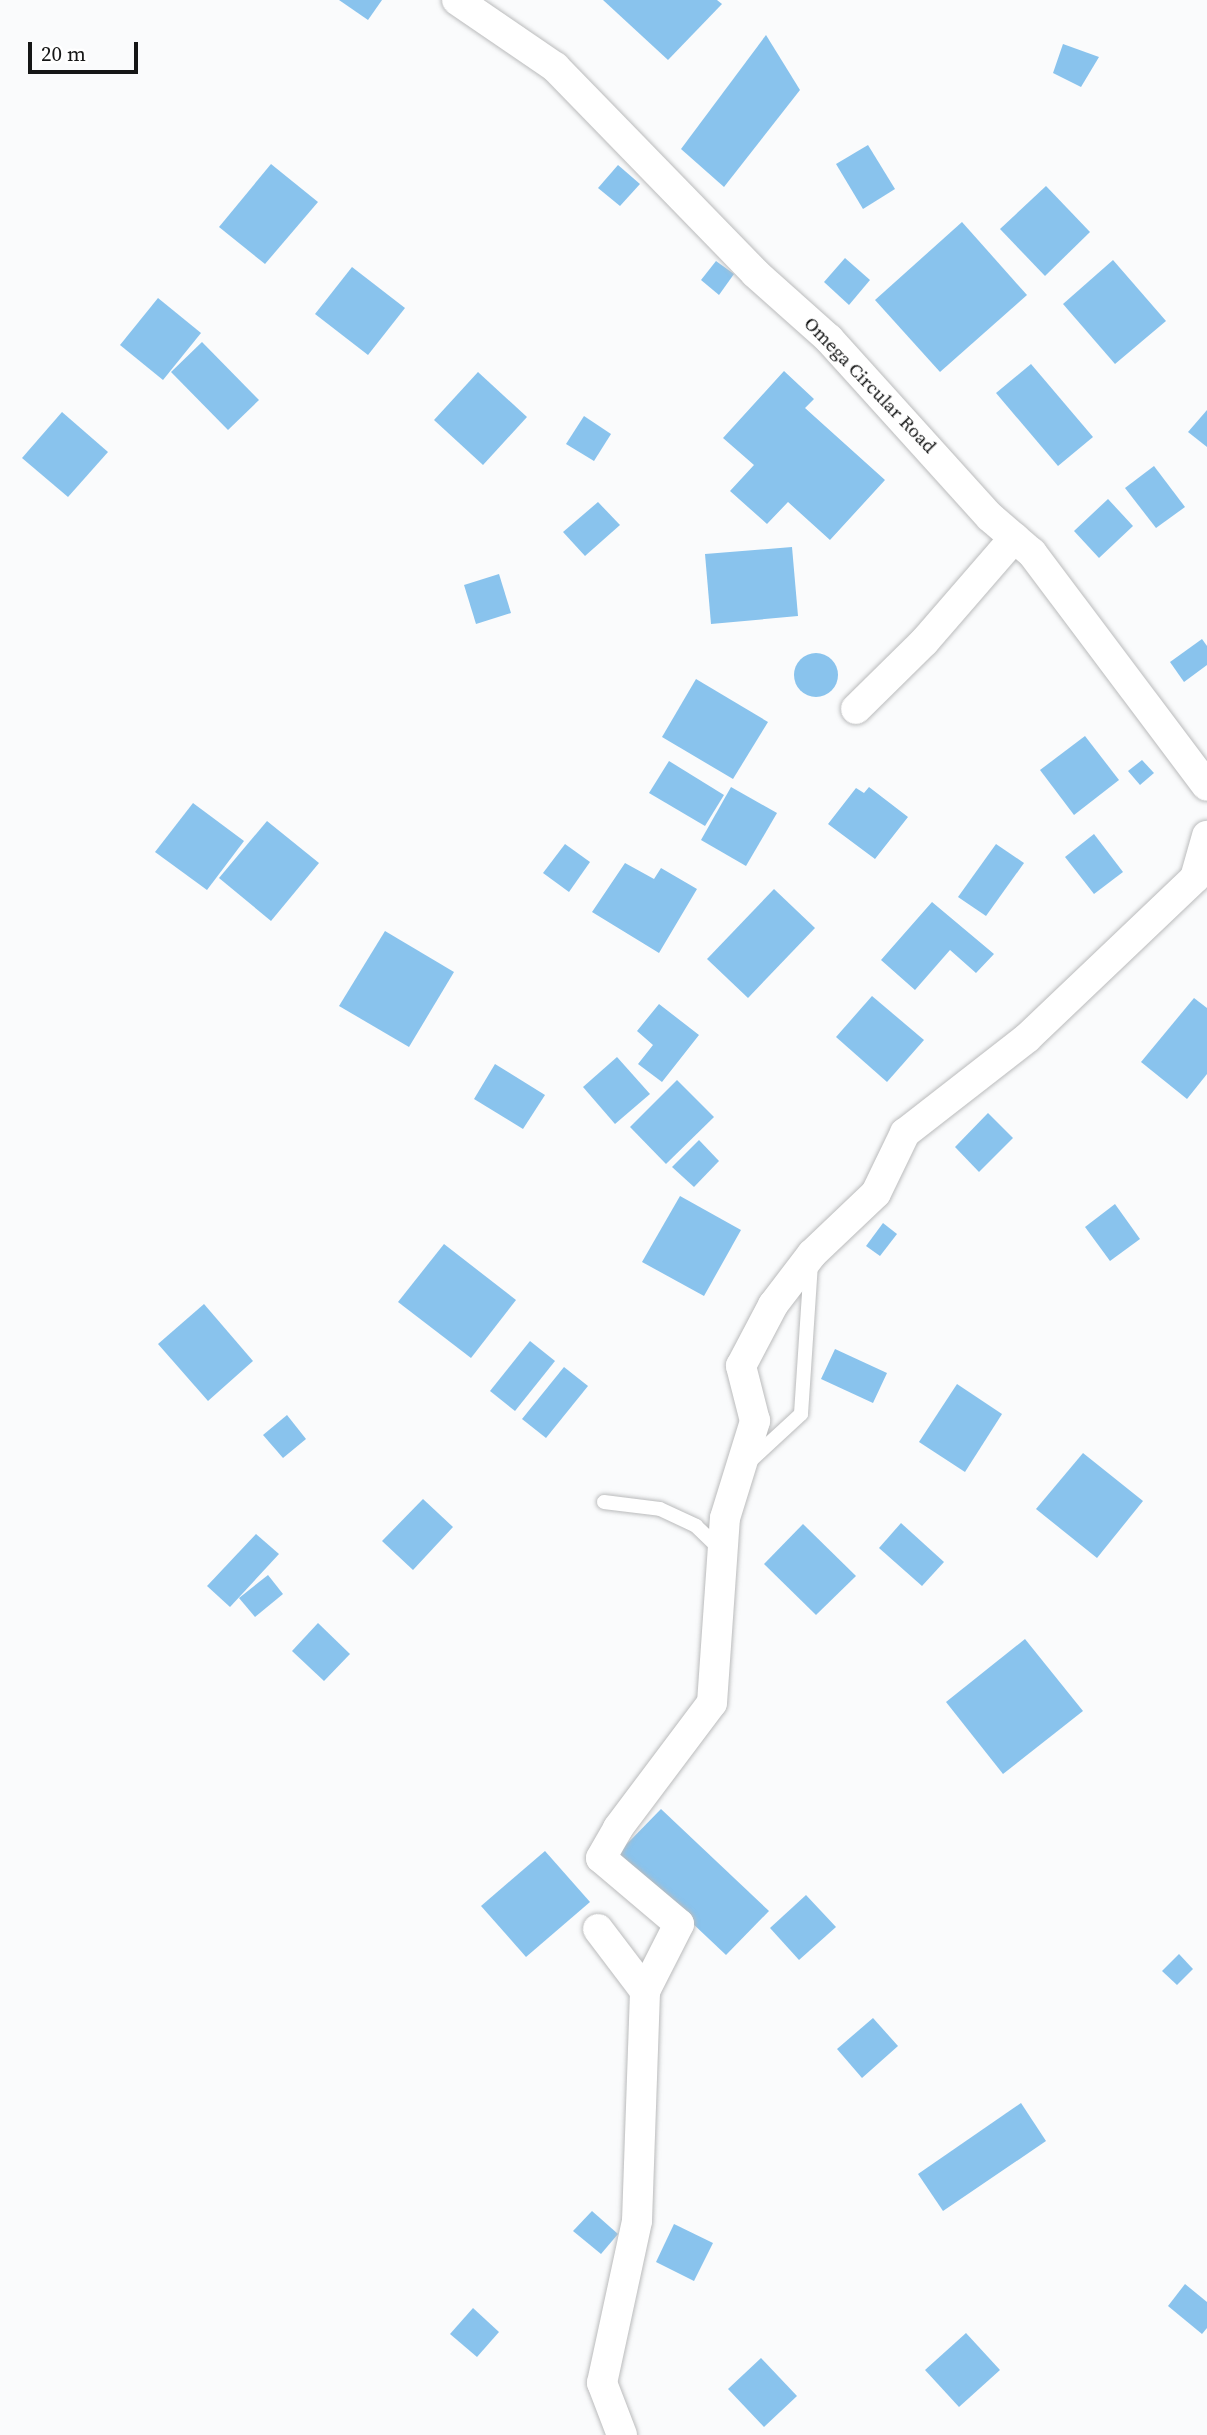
<!DOCTYPE html>
<style>
body{margin:0}
#map{position:relative;width:1207px;height:2435px;overflow:hidden;background:#fafbfc;font-family:"Source Serif 4",serif}
div>[style]{position:absolute}
[style*='--x']{left:calc(var(--x)*1px);top:calc(var(--y)*1px);width:calc(var(--w)*1px);rotate:calc(var(--a)*1deg)}
.building>*{inset:0;background:#89c3ed}
.round{border-radius:50%}
.roads{filter:drop-shadow(0 0 2px #babbbc) drop-shadow(0 0 2px #babbbc)}
.service>*{height:14px;margin:-7px;padding:0 7px;transform-origin:7px;border-radius:7px;background:#fff}
.minor>*{height:30px;margin:-15px;padding:0 15px;transform-origin:15px;border-radius:15px;background:#fff}
span{translate:-50% -50%;white-space:nowrap;text-align:center;line-height:1.15;-webkit-text-stroke:5px #fff;paint-order:stroke}
.street-label{font-size:19px;color:#151616}
.scale{position:absolute;left:28px;top:42px;width:110px;height:32px;box-sizing:border-box;border:4px solid #151616;border-top:0;padding-left:9px;font-size:21px;line-height:24px;white-space:nowrap;color:#151616;-webkit-text-stroke:5px #fff;paint-order:stroke}
</style>
<div id="map">
<div class="building">
<div style="clip-path:polygon(339px 0,382px 0,368px 20px)"></div>
<div style="clip-path:polygon(603px 0,717px 0,722px 4px,668px 60px)"></div>
<div style="clip-path:polygon(766px 35px,800px 90px,724px 187px,681px 149px)"></div>
<div style="clip-path:polygon(1063px 44px,1099px 57px,1081px 87px,1053px 73px)"></div>
<div style="clip-path:polygon(868px 145px,895px 189px,863px 209px,836px 164px)"></div>
<div style="clip-path:polygon(271px 164px,318px 202px,265px 264px,219px 227px)"></div>
<div style="clip-path:polygon(618px 165px,640px 184px,620px 206px,598px 188px)"></div>
<div style="clip-path:polygon(1046px 186px,1090px 232px,1045px 276px,1000px 229px)"></div>
<div style="clip-path:polygon(962px 222px,1027px 295px,940px 372px,875px 300px)"></div>
<div style="clip-path:polygon(845px 258px,870px 280px,849px 305px,824px 282px)"></div>
<div style="clip-path:polygon(1113px 260px,1166px 321px,1115px 364px,1063px 304px)"></div>
<div style="clip-path:polygon(716px 261px,734px 274px,719px 295px,701px 280px)"></div>
<div style="clip-path:polygon(352px 267px,405px 308px,368px 355px,315px 314px)"></div>
<div style="clip-path:polygon(158px 298px,201px 333px,163px 380px,120px 345px)"></div>
<div style="clip-path:polygon(202px 342px,259px 400px,228px 430px,171px 372px)"></div>
<div style="clip-path:polygon(1031px 364px,1093px 437px,1058px 466px,996px 393px)"></div>
<div style="clip-path:polygon(784px 371px,814px 399px,805px 408px,885px 480px,830px 540px,788px 502px,767px 524px,730px 491px,754px 465px,723px 438px)"></div>
<div style="clip-path:polygon(478px 372px,527px 417px,483px 465px,434px 420px)"></div>
<div style="clip-path:polygon(1207px 410px,1207px 447px,1188px 432px)"></div>
<div style="clip-path:polygon(62px 412px,108px 452px,68px 497px,22px 458px)"></div>
<div style="clip-path:polygon(584px 416px,611px 434px,594px 461px,566px 444px)"></div>
<div style="clip-path:polygon(1154px 466px,1185px 507px,1156px 528px,1125px 488px)"></div>
<div style="clip-path:polygon(1108px 499px,1133px 526px,1099px 558px,1074px 531px)"></div>
<div style="clip-path:polygon(598px 502px,620px 525px,585px 556px,563px 532px)"></div>
<div style="clip-path:polygon(792px 547px,798px 616px,711px 624px,705px 554px)"></div>
<div style="clip-path:polygon(499px 574px,511px 613px,476px 624px,464px 585px)"></div>
<div style="clip-path:polygon(1202px 639px,1207px 646px,1207px 665px,1184px 682px,1170px 662px)"></div>
<div class="round" style="left:794px;top:653px;width:44px;height:44px"></div>
<div style="clip-path:polygon(696px 679px,768px 722px,733px 779px,662px 737px)"></div>
<div style="clip-path:polygon(1085px 736px,1119px 780px,1074px 815px,1040px 770px)"></div>
<div style="clip-path:polygon(1142px 760px,1154px 773px,1140px 785px,1128px 771px)"></div>
<div style="clip-path:polygon(669px 761px,724px 795px,705px 826px,649px 793px)"></div>
<div style="clip-path:polygon(731px 787px,777px 813px,746px 866px,701px 840px)"></div>
<div style="clip-path:polygon(869px 787px,908px 817px,875px 859px,828px 824px,856px 788px,864px 793px)"></div>
<div style="clip-path:polygon(193px 803px,244px 841px,207px 890px,155px 852px)"></div>
<div style="clip-path:polygon(267px 821px,319px 863px,271px 921px,219px 878px)"></div>
<div style="clip-path:polygon(1094px 834px,1123px 872px,1094px 894px,1065px 857px)"></div>
<div style="clip-path:polygon(565px 844px,590px 862px,569px 892px,543px 873px)"></div>
<div style="clip-path:polygon(996px 844px,1024px 863px,986px 916px,958px 897px)"></div>
<div style="clip-path:polygon(625px 863px,654px 879px,661px 868px,697px 889px,659px 953px,592px 912px)"></div>
<div style="clip-path:polygon(774px 889px,815px 928px,748px 998px,707px 959px)"></div>
<div style="clip-path:polygon(932px 902px,994px 954px,976px 973px,950px 950px,915px 990px,881px 960px)"></div>
<div style="clip-path:polygon(385px 931px,454px 972px,409px 1047px,339px 1006px)"></div>
<div style="clip-path:polygon(872px 996px,924px 1040px,887px 1082px,836px 1037px)"></div>
<div style="clip-path:polygon(1194px 998px,1207px 1008px,1207px 1074px,1187px 1099px,1141px 1062px)"></div>
<div style="clip-path:polygon(659px 1004px,699px 1035px,662px 1082px,638px 1064px,653px 1045px,637px 1031px)"></div>
<div style="clip-path:polygon(617px 1057px,650px 1094px,615px 1124px,583px 1087px)"></div>
<div style="clip-path:polygon(495px 1064px,545px 1095px,523px 1129px,474px 1099px)"></div>
<div style="clip-path:polygon(677px 1080px,714px 1117px,666px 1164px,630px 1127px)"></div>
<div style="clip-path:polygon(988px 1113px,1013px 1138px,979px 1172px,955px 1147px)"></div>
<div style="clip-path:polygon(699px 1140px,719px 1161px,694px 1187px,672px 1167px)"></div>
<div style="clip-path:polygon(680px 1196px,741px 1230px,704px 1296px,642px 1262px)"></div>
<div style="clip-path:polygon(1115px 1204px,1140px 1239px,1110px 1261px,1085px 1227px)"></div>
<div style="clip-path:polygon(883px 1223px,897px 1234px,880px 1256px,866px 1246px)"></div>
<div style="clip-path:polygon(444px 1244px,516px 1300px,471px 1358px,398px 1302px)"></div>
<div style="clip-path:polygon(204px 1304px,253px 1361px,208px 1401px,158px 1344px)"></div>
<div style="clip-path:polygon(530px 1341px,555px 1361px,515px 1411px,490px 1391px)"></div>
<div style="clip-path:polygon(835px 1349px,887px 1373px,873px 1403px,821px 1379px)"></div>
<div style="clip-path:polygon(564px 1367px,588px 1386px,546px 1438px,522px 1419px)"></div>
<div style="clip-path:polygon(957px 1384px,1002px 1414px,965px 1472px,919px 1442px)"></div>
<div style="clip-path:polygon(287px 1415px,306px 1439px,283px 1458px,263px 1435px)"></div>
<div style="clip-path:polygon(1083px 1453px,1143px 1501px,1097px 1558px,1036px 1509px)"></div>
<div style="clip-path:polygon(423px 1499px,453px 1527px,413px 1570px,382px 1541px)"></div>
<div style="clip-path:polygon(901px 1523px,944px 1562px,922px 1586px,879px 1548px)"></div>
<div style="clip-path:polygon(803px 1524px,856px 1576px,816px 1615px,764px 1564px)"></div>
<div style="clip-path:polygon(256px 1534px,279px 1554px,230px 1607px,207px 1586px)"></div>
<div style="clip-path:polygon(268px 1575px,283px 1594px,255px 1617px,239px 1598px)"></div>
<div style="clip-path:polygon(318px 1623px,350px 1654px,324px 1681px,292px 1651px)"></div>
<div style="clip-path:polygon(1025px 1639px,1083px 1711px,1003px 1774px,946px 1702px)"></div>
<div style="clip-path:polygon(661px 1809px,769px 1911px,726px 1955px,618px 1853px)"></div>
<div style="clip-path:polygon(545px 1851px,590px 1902px,526px 1957px,481px 1906px)"></div>
<div style="clip-path:polygon(806px 1895px,836px 1927px,799px 1960px,770px 1928px)"></div>
<div style="clip-path:polygon(1179px 1954px,1193px 1969px,1177px 1985px,1162px 1971px)"></div>
<div style="clip-path:polygon(873px 2018px,898px 2046px,862px 2078px,837px 2049px)"></div>
<div style="clip-path:polygon(1021px 2103px,1046px 2141px,943px 2211px,918px 2174px)"></div>
<div style="clip-path:polygon(592px 2211px,618px 2234px,601px 2254px,573px 2231px)"></div>
<div style="clip-path:polygon(674px 2224px,713px 2243px,694px 2281px,656px 2262px)"></div>
<div style="clip-path:polygon(1185px 2284px,1207px 2302px,1207px 2328px,1202px 2334px,1168px 2306px)"></div>
<div style="clip-path:polygon(473px 2308px,499px 2332px,477px 2357px,450px 2334px)"></div>
<div style="clip-path:polygon(966px 2333px,1000px 2370px,959px 2407px,925px 2370px)"></div>
<div style="clip-path:polygon(761px 2358px,797px 2396px,764px 2427px,728px 2389px)"></div>
</div>
<div class="roads">
<div class="service">
<div style="--x:749;--y:1462;--w:71;--a:-42.7"></div>
<div style="--x:801;--y:1414;--w:150;--a:-86.2"></div>
<div style="--x:604;--y:1502;--w:56;--a:7.1"></div>
<div style="--x:660;--y:1509;--w:40;--a:25"></div>
<div style="--x:696;--y:1526;--w:36;--a:44"></div>
</div>
<div class="minor">
<div style="--x:457;--y:0;--w:119;--a:34.4"></div>
<div style="--x:555;--y:67;--w:287;--a:45.8"></div>
<div style="--x:755;--y:273;--w:99;--a:41.7"></div>
<div style="--x:829;--y:339;--w:240;--a:47.9"></div>
<div style="--x:990;--y:517;--w:55;--a:40.6"></div>
<div style="--x:1032;--y:553;--w:291;--a:53.1"></div>
<div style="--x:856;--y:709;--w:95;--a:-44.6"></div>
<div style="--x:924;--y:642;--w:138;--a:-49.1"></div>
<div style="--x:598;--y:1929;--w:78;--a:52.8"></div>
<div style="--x:622;--y:2435;--w:56;--a:-111"></div>
<div style="--x:602;--y:2383;--w:166;--a:-77.8"></div>
<div style="--x:637;--y:2221;--w:230;--a:-88"></div>
<div style="--x:645;--y:1991;--w:75;--a:-63.1"></div>
<div style="--x:679;--y:1924;--w:102;--a:-139.8"></div>
<div style="--x:601;--y:1858;--w:34;--a:-60"></div>
<div style="--x:618;--y:1828;--w:156;--a:-53.1"></div>
<div style="--x:712;--y:1703;--w:185;--a:-86"></div>
<div style="--x:725;--y:1518;--w:102;--a:-72.8"></div>
<div style="--x:755;--y:1421;--w:57;--a:-104.3"></div>
<div style="--x:741;--y:1366;--w:69;--a:-62.3"></div>
<div style="--x:773;--y:1305;--w:64;--a:-52.6"></div>
<div style="--x:812;--y:1254;--w:88;--a:-43.6"></div>
<div style="--x:876;--y:1193;--w:67;--a:-64.2"></div>
<div style="--x:905;--y:1133;--w:155;--a:-37.9"></div>
<div style="--x:1027;--y:1038;--w:232;--a:-43.6"></div>
<div style="--x:1195;--y:878;--w:44;--a:-74.1"></div>
</div>
</div>
<div class="street-label">
<span style="left:870px;top:385px;rotate:46deg">Omega Circular Road</span>
</div>
<div class="scale">20 m</div>
</div>
